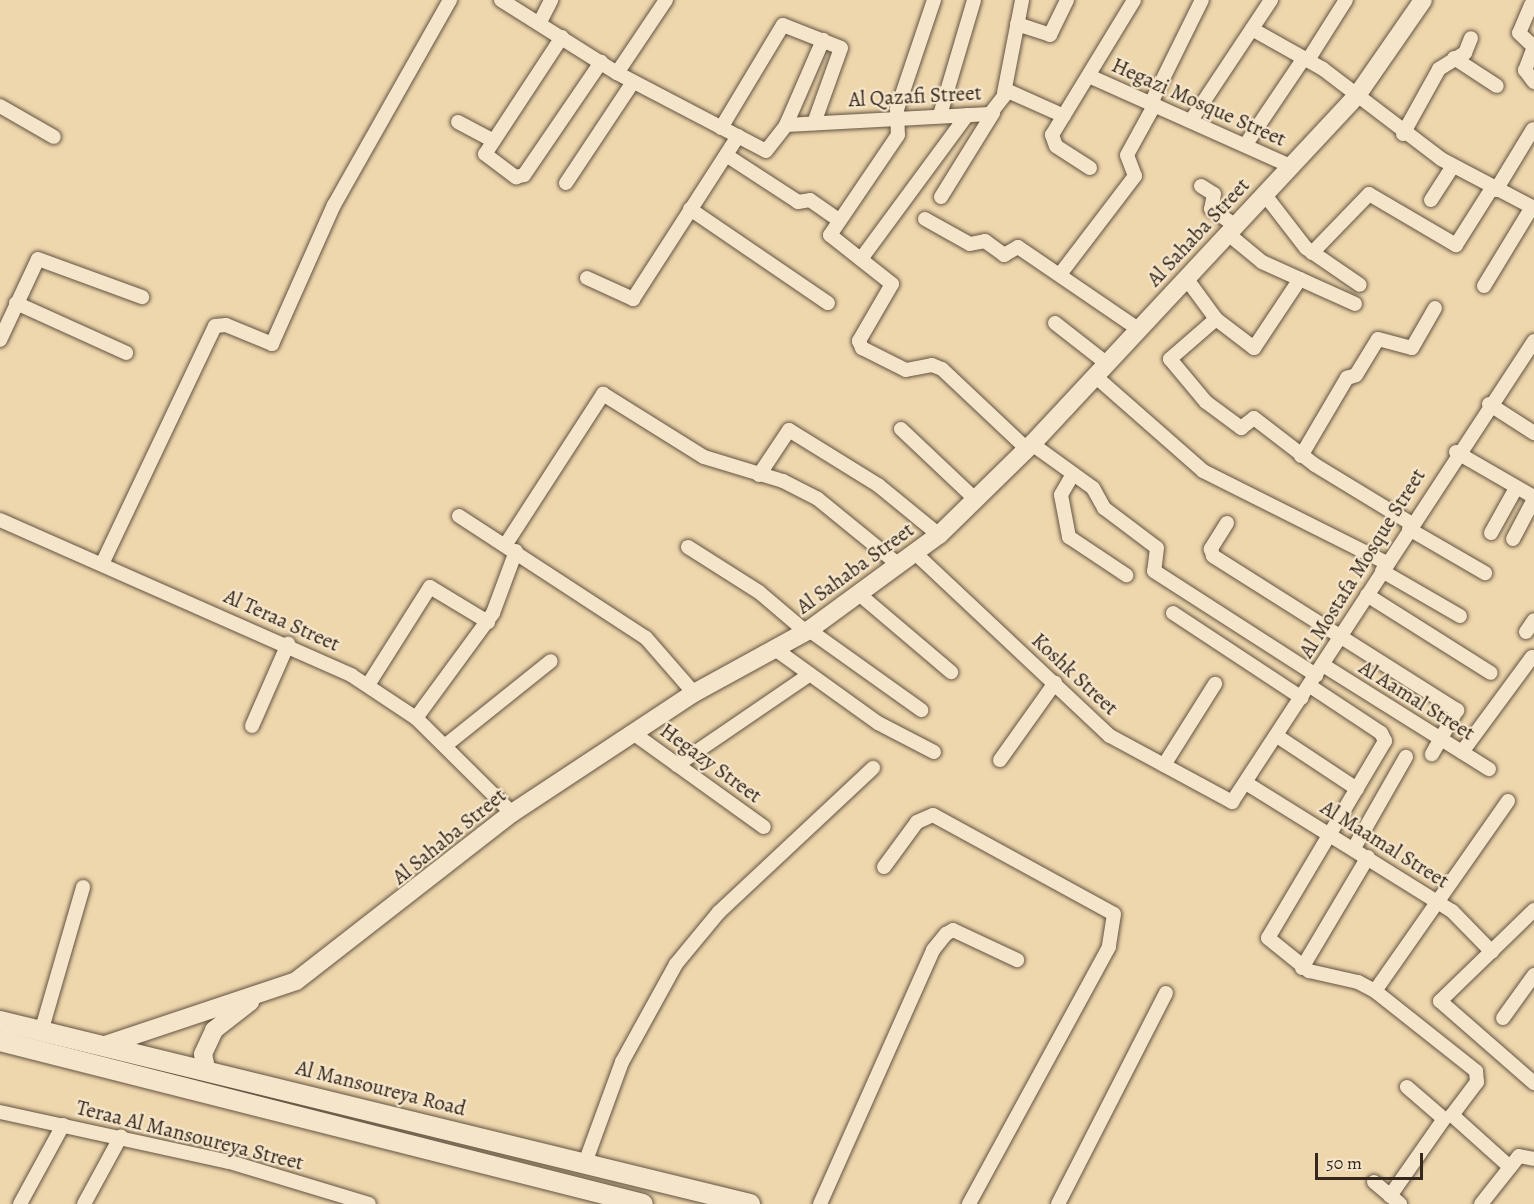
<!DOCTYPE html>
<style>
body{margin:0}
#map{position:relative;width:1534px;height:1204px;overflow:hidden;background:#efd7ad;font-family:Alegreya,serif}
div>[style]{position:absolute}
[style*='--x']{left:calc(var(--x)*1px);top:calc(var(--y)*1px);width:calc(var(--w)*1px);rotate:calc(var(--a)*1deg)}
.roads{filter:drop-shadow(0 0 2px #625342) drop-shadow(0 0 2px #625342)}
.minor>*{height:14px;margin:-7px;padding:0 7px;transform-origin:7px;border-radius:7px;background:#f5e5ca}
.tertiary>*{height:18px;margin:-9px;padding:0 9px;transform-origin:9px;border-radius:9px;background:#f5e5ca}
.secondary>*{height:20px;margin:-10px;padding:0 10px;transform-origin:10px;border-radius:10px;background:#f5e5ca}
span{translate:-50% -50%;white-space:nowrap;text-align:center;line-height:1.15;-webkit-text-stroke:4.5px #f5e5ca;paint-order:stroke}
.street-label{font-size:21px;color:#33271e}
.scale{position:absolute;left:1315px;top:1153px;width:108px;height:27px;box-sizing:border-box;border:3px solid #33271e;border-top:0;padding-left:8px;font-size:18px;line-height:21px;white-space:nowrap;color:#33271e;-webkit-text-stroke:4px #f5e5ca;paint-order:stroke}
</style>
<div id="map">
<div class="roads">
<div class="minor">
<div style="--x:501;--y:0;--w:137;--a:32.2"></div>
<div style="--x:617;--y:73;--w:168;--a:27.6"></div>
<div style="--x:766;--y:151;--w:33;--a:-52"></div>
<div style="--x:786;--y:125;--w:93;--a:-66.5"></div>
<div style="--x:934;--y:0;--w:115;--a:108.7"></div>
<div style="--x:897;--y:109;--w:26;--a:88"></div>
<div style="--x:898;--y:135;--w:121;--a:124.2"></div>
<div style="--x:830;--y:235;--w:79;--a:38.3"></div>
<div style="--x:892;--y:284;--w:66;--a:120.1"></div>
<div style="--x:859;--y:341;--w:8;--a:67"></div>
<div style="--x:862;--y:348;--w:49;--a:26.6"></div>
<div style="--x:906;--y:370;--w:26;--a:-11"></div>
<div style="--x:932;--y:365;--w:11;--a:22"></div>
<div style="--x:942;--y:369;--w:117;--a:43.3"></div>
<div style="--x:1531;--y:5;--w:30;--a:113"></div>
<div style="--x:1519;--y:33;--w:21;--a:43"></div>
<div style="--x:1534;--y:47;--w:25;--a:111"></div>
<div style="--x:1525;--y:70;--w:15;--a:53"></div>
<div style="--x:540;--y:22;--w:25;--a:-63"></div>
<div style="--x:1017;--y:24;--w:35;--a:18"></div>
<div style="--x:1050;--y:35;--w:39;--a:-64"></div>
<div style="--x:1252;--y:29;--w:81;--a:29.4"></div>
<div style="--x:1323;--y:69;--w:148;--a:37.3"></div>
<div style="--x:1441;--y:159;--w:105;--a:27.8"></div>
<div style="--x:562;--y:37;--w:140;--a:123.3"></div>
<div style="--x:485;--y:154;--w:39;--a:37"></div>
<div style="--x:516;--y:177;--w:8;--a:-14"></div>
<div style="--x:524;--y:175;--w:137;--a:-55.7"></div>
<div style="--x:1454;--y:58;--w:51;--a:33.1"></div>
<div style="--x:1308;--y:60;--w:71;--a:-57.7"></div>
<div style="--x:617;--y:73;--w:88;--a:-56.1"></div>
<div style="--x:1089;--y:76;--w:222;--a:24.1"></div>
<div style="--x:1004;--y:93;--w:95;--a:-79"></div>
<div style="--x:1151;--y:103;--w:115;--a:-63.7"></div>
<div style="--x:0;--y:106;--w:62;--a:29.9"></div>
<div style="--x:940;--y:115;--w:120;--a:-73.5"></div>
<div style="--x:1192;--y:119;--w:143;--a:-56.4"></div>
<div style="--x:458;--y:122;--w:40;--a:28"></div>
<div style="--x:786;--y:125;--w:204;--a:-3.1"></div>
<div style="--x:990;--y:114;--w:29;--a:-52"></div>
<div style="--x:1008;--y:91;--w:61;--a:24.1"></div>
<div style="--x:721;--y:128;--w:120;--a:-59"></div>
<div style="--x:783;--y:25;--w:62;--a:21.6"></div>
<div style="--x:841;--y:48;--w:80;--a:109.8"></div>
<div style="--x:1403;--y:134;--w:74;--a:-61"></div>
<div style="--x:1439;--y:69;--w:31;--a:-32"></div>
<div style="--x:1465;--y:53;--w:16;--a:-68"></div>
<div style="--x:1246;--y:144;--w:104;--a:-56"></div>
<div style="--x:726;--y:155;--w:86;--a:33.1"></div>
<div style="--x:798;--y:202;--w:12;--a:-9"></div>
<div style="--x:810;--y:200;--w:35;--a:35"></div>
<div style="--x:1090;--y:168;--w:40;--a:-147.1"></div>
<div style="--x:1056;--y:146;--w:12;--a:-110"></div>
<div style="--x:1052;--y:135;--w:158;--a:-58.7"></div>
<div style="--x:566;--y:183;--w:121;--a:-56.4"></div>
<div style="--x:1201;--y:186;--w:15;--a:32"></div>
<div style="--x:1214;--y:194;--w:15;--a:101"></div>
<div style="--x:1211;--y:209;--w:29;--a:34"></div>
<div style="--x:1496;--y:190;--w:71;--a:-58.8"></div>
<div style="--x:1265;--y:195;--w:67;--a:52.3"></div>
<div style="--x:1306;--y:248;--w:65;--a:34.4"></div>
<div style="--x:941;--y:197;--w:99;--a:-58.2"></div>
<div style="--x:1431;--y:200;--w:40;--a:-57.1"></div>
<div style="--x:690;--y:209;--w:167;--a:34.3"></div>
<div style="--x:925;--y:219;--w:51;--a:29.1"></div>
<div style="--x:970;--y:244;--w:15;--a:-11"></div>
<div style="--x:985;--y:241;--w:24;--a:36"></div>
<div style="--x:1004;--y:255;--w:16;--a:-30"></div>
<div style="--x:1018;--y:247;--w:145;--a:34.3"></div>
<div style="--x:1227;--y:233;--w:45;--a:39.6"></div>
<div style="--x:1262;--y:262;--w:102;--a:24.3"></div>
<div style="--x:1312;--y:253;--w:82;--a:-46"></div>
<div style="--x:1369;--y:194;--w:101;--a:30.4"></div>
<div style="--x:1456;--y:245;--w:67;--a:-57.7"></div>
<div style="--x:861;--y:259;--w:179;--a:-53.6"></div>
<div style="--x:1061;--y:273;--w:122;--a:-52.7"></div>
<div style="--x:1135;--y:176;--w:22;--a:-111"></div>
<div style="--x:1127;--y:155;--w:58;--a:-61.2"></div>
<div style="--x:587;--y:278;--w:51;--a:24.5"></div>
<div style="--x:633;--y:299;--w:194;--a:-57.2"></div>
<div style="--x:1186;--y:278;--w:51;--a:53.8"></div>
<div style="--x:1216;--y:319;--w:48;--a:37.3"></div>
<div style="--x:1254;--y:348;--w:83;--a:-56.3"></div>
<div style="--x:1484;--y:286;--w:92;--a:-58.7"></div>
<div style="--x:16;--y:303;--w:121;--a:24.4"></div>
<div style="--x:1216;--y:319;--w:61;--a:139"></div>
<div style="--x:1170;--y:359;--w:56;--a:50.1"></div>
<div style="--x:1206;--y:402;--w:44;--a:36.6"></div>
<div style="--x:1241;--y:428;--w:16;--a:-38"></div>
<div style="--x:1254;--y:418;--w:77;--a:37.6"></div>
<div style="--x:1315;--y:465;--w:114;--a:31.3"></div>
<div style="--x:1055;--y:323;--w:65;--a:38.1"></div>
<div style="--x:0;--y:340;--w:89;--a:-64.9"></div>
<div style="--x:38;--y:259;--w:111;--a:20.1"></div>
<div style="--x:1095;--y:376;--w:144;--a:41.3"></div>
<div style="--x:1203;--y:471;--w:206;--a:26.6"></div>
<div style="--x:1489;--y:404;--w:54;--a:32.8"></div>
<div style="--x:901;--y:429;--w:103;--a:43.4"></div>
<div style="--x:1032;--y:444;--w:75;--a:35.8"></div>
<div style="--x:1093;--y:488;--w:23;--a:61"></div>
<div style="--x:1104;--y:508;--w:66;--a:37"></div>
<div style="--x:1157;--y:548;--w:23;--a:97"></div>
<div style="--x:1154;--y:571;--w:193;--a:32.7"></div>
<div style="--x:1456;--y:452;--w:90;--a:30"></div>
<div style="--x:1301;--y:456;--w:91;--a:-59.5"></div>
<div style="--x:1347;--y:378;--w:9;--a:-18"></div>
<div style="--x:1356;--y:375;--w:42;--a:-58.6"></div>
<div style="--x:1378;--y:339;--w:35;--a:15"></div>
<div style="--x:1412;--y:348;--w:46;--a:-60.1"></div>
<div style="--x:1073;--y:474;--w:24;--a:120"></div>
<div style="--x:1061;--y:495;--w:43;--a:79.2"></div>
<div style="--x:1069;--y:537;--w:69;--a:33.7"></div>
<div style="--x:759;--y:475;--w:54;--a:-56.3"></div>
<div style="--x:789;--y:430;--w:105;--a:31.7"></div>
<div style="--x:878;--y:485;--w:79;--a:39.3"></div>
<div style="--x:459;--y:516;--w:223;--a:33.1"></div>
<div style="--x:646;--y:638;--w:73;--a:48.9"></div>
<div style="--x:0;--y:520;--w:384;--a:23.8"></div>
<div style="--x:351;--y:675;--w:78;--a:33.5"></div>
<div style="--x:416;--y:718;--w:135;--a:44.7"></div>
<div style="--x:1227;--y:523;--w:31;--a:122"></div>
<div style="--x:1211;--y:549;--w:7;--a:74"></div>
<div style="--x:1213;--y:556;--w:289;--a:32.3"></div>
<div style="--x:1457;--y:710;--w:51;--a:119.6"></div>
<div style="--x:1409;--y:529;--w:88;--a:30.1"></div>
<div style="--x:1491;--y:533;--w:51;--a:-60.9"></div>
<div style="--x:1513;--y:539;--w:45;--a:-62.3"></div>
<div style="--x:506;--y:544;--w:179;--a:-57.1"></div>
<div style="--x:603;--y:394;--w:119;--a:32"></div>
<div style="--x:704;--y:457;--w:83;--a:16.9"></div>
<div style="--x:783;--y:481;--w:39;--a:27"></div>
<div style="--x:818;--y:499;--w:104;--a:39.2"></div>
<div style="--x:688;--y:547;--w:84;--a:32.4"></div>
<div style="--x:759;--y:592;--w:62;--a:40.4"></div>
<div style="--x:915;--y:553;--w:267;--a:43.2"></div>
<div style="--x:1110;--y:736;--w:139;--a:28.4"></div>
<div style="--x:1232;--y:802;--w:551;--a:-56.77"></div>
<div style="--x:102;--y:564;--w:263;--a:-64.6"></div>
<div style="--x:215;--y:326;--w:11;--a:-5"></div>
<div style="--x:226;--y:325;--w:50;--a:22.4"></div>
<div style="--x:272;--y:344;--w:152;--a:-66"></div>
<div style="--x:334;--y:205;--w:236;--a:-60.5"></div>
<div style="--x:1382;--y:571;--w:90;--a:30"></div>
<div style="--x:859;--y:594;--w:121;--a:40.3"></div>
<div style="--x:1367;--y:595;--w:146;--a:32.2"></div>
<div style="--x:1173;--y:613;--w:154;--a:33.4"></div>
<div style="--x:809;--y:630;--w:138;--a:35.5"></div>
<div style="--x:1526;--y:632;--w:14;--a:-56"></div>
<div style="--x:775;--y:649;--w:127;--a:35.7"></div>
<div style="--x:878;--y:723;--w:63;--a:27.4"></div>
<div style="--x:1323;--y:665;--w:196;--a:32.1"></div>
<div style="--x:368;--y:685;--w:116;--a:-57.7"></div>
<div style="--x:430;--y:587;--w:68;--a:31.1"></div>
<div style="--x:1310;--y:686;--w:85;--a:33.5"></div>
<div style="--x:1381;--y:733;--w:9;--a:63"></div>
<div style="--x:1385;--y:741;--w:229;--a:120.7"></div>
<div style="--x:1268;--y:938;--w:53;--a:38.8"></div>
<div style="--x:1309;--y:971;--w:50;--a:12.7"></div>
<div style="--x:1358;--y:982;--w:19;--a:28"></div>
<div style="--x:1375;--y:991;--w:129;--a:38.4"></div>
<div style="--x:1476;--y:1071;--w:11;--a:85"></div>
<div style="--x:1477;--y:1082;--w:41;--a:127.1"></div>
<div style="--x:1452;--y:1115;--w:78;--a:41.9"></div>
<div style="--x:416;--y:718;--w:130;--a:-53.7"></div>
<div style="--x:493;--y:613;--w:66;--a:-69.6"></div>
<div style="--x:252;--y:726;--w:90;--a:-66.3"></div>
<div style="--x:633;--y:733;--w:161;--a:35.7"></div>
<div style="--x:1277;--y:736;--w:96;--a:33.5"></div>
<div style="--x:446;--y:745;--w:134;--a:-38.7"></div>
<div style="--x:1462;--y:752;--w:118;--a:-53.6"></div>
<div style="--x:1000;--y:760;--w:95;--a:-54.5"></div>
<div style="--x:677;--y:765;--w:160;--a:-34.3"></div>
<div style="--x:1164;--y:765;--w:96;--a:-57.8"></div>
<div style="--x:1246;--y:783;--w:243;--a:31.9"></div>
<div style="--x:1452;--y:911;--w:57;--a:45.7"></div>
<div style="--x:1354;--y:848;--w:105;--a:-60.3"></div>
<div style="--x:884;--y:867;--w:56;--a:-53.7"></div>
<div style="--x:917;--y:822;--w:17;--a:-24"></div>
<div style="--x:933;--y:815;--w:206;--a:28.7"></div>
<div style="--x:1114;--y:914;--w:33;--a:99"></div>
<div style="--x:1109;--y:947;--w:293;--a:118.6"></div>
<div style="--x:1534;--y:910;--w:131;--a:135.9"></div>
<div style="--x:1440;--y:1001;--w:125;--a:41.1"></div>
<div style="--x:1302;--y:968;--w:129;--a:-59.3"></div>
<div style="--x:1375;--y:991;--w:232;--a:-55"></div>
<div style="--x:1503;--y:1018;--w:53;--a:-54.2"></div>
<div style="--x:41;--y:1032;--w:151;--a:-73.8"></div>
<div style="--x:0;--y:1112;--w:235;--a:12.3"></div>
<div style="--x:230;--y:1162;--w:145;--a:16.8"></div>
<div style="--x:585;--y:1163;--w:108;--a:-69.9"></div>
<div style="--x:622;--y:1062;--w:112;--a:-61.1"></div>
<div style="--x:676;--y:964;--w:67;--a:-50.4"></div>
<div style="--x:719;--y:912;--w:211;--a:-43.1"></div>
<div style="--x:1374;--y:1182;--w:34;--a:40"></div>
<div style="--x:1390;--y:1196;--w:94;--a:-55"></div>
<div style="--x:1444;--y:1119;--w:49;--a:-139.1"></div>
<div style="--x:20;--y:1204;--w:90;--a:-61.4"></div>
<div style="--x:84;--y:1204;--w:77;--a:-61.4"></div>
<div style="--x:820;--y:1204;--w:278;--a:-66"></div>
<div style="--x:933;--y:950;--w:21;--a:-51"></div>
<div style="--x:946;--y:934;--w:8;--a:-30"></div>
<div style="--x:953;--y:930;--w:71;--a:25.1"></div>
<div style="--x:1058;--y:1204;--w:237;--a:-62.9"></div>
<div style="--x:1481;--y:1204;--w:61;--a:-51.6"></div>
<div style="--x:1519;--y:1156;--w:15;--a:11"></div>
</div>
<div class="tertiary">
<div style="--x:105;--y:1045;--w:201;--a:-18.5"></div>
<div style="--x:296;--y:981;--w:274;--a:-37.9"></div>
<div style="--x:512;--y:813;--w:218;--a:-33.4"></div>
<div style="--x:694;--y:693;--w:131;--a:-28.7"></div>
<div style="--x:809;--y:630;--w:161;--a:-36.2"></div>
<div style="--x:939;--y:535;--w:130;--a:-44.4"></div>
<div style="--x:1032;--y:444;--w:478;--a:-47"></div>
<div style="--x:1358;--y:94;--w:114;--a:-55.3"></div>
<div style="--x:206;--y:1068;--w:14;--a:-102"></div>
<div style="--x:203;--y:1054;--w:26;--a:-65"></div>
<div style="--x:214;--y:1030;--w:46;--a:-37.9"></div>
</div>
<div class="secondary">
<div style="--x:0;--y:1021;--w:772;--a:13.71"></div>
<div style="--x:0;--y:1041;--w:663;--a:14.22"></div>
</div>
</div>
<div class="street-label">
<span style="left:915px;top:96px;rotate:-3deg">Al Qazafi Street</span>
<span style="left:1199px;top:102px;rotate:24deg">Hegazi Mosque Street</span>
<span style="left:1198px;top:232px;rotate:-47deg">Al Sahaba Street</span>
<span style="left:1362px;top:563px;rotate:-58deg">Al Mostafa Mosque Street</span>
<span style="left:855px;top:568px;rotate:-36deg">Al Sahaba Street</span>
<span style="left:282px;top:620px;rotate:24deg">Al Teraa Street</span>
<span style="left:1075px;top:674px;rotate:43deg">Koshk Street</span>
<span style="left:1417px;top:700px;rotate:32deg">Al Aamal Street</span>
<span style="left:711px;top:763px;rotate:36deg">Hegazy Street</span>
<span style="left:449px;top:836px;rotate:-39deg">Al Sahaba Street</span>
<span style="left:1385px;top:844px;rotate:32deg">Al Maamal Street</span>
<span style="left:381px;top:1088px;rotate:14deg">Al Mansoureya Road</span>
<span style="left:190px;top:1135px;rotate:14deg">Teraa Al Mansoureya Street</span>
</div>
<div class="scale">50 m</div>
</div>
